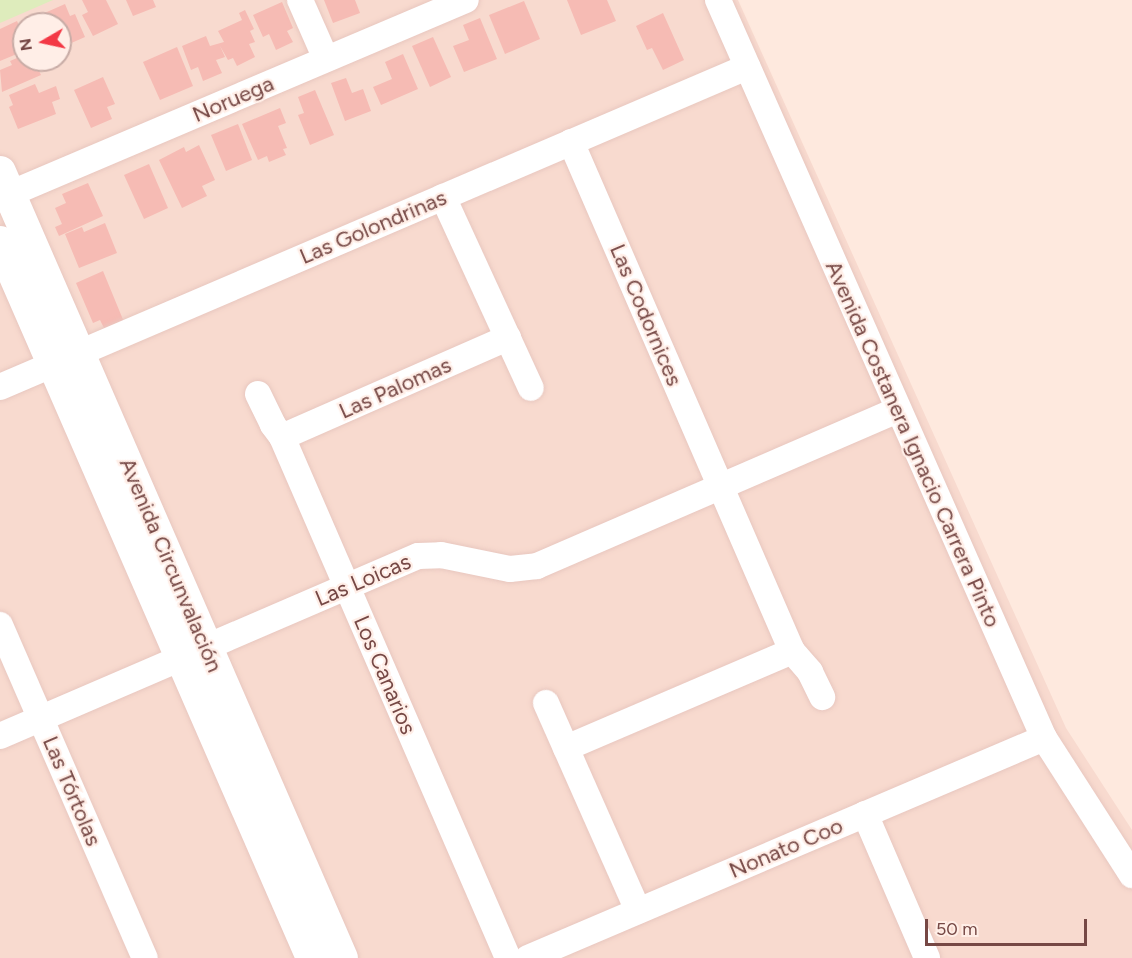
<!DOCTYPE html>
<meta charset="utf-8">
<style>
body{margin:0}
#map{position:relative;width:1132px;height:958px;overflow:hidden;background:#fee9de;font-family:Figtree,sans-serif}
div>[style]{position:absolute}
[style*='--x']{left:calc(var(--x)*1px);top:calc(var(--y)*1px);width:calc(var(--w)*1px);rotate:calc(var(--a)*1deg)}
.residential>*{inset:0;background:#f8dacf}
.green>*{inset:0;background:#deecbc}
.building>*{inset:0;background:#f6bbb4}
.roads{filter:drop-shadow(0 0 2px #e8c7bf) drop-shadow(0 0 2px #e8c7bf)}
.minor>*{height:26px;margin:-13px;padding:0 13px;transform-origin:13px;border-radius:13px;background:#fff}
.tertiary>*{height:32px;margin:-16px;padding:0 16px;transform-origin:16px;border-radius:16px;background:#fff}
span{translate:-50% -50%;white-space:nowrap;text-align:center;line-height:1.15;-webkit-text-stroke:4.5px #ffeee7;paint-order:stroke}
.street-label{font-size:22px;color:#764845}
.north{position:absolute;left:12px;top:12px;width:60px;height:60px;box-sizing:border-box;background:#ffeee7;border:2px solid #c8aca6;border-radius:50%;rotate:261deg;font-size:16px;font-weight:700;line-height:24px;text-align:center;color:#764845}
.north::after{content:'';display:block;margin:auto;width:21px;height:27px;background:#f33845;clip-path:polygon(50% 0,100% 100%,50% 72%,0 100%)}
.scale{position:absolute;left:925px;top:919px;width:162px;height:27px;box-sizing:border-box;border:3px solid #764845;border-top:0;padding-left:8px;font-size:18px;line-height:21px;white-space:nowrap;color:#764845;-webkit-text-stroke:4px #ffeee7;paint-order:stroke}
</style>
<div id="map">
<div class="residential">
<div style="clip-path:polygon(evenodd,0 0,738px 0,1066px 728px,1132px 830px,1132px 958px,0 958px,0 0,24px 24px,60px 24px,60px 60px,24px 60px,24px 24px)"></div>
</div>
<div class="green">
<div style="clip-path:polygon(0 0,53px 0,0 23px)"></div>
</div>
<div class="building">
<div style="clip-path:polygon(82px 0,106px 0,118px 24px,93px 36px,82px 15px,88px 12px)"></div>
<div style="clip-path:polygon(126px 0,153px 0,156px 7px,133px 16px)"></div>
<div style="clip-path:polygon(324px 0,355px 0,360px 13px,333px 23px)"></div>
<div style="clip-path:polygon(567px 0,607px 0,616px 21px,581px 35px)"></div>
<div style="clip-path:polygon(524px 1px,540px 39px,505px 54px,489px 15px)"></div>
<div style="clip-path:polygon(282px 2px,293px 28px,287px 31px,293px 42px,276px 50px,269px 34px,263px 37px,253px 15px)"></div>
<div style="clip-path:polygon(65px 4px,70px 16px,75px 14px,85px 37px,60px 48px,60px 24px,44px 24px,40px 15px)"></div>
<div style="clip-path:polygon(245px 10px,254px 29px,250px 31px,255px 42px,249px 44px,255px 57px,237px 66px,233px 58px,228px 60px,220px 46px,225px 57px,216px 60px,222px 73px,203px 81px,198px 67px,191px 70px,182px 46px,206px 36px,210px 46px,224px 42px,218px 31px,242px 20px,239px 13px)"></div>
<div style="clip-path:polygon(663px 13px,684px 60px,663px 70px,652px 48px,647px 50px,636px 26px)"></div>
<div style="clip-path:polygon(480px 18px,497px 59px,464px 72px,453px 46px,469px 40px,463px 25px)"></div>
<div style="clip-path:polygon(17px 21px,24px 36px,24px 51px,0 61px,0 29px)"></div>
<div style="clip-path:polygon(433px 37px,451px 77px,430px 87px,412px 46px)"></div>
<div style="clip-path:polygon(177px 47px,193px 86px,160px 100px,143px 62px)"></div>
<div style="clip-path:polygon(403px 54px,418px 89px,381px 105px,373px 87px,392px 79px,385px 62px)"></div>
<div style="clip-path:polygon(24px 55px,24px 60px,34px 60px,41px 75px,2px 92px,0 70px,12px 65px,10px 61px)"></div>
<div style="clip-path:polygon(103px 77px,115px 104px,107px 107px,112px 119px,91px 128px,74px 90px)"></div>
<div style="clip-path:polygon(346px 78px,352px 93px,363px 89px,371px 111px,345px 121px,331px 83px)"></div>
<div style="clip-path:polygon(35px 84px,39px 93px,56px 86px,60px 99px,52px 102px,56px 114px,18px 129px,9px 107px,13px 105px,9px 95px)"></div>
<div style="clip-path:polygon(315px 90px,334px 135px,310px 145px,298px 115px,304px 113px,298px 97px)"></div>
<div style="clip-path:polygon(280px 108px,286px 123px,278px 126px,287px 148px,283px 149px,286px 155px,269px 162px,267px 156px,258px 160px,242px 124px)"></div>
<div style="clip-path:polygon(238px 124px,252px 160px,226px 171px,211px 135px)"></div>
<div style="clip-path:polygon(199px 145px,215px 180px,202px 186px,207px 196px,182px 208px,159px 160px,184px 147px,186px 152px)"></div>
<div style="clip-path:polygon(149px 164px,168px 208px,144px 219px,124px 175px)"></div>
<div style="clip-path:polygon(88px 183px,103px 216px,59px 236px,55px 227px,62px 224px,55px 208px,66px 203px,62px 194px)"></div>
<div style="clip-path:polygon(105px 223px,117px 253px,79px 268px,65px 234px,82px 227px,84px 232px)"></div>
<div style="clip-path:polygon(103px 271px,124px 322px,105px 330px,100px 320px,93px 323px,76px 283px)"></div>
</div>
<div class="roads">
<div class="minor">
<div style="--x:300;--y:0;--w:64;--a:66.2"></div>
<div style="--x:718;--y:0;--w:807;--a:66.17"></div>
<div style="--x:1044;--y:738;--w:163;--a:57.3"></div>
<div style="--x:571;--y:142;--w:555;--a:66.53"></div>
<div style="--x:792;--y:651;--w:28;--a:49"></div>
<div style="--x:810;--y:672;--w:28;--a:64"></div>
<div style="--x:443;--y:197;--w:210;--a:65.3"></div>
<div style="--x:0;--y:198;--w:506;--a:-23.02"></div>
<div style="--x:0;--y:387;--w:813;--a:-23.19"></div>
<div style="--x:258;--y:394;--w:34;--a:64"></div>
<div style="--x:273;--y:425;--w:15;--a:53"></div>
<div style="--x:282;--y:437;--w:568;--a:66.55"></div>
<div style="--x:282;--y:437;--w:247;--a:-23.7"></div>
<div style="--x:0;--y:625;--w:363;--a:66.5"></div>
<div style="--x:546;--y:703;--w:227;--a:66.1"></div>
<div style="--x:0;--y:736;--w:455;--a:-23.3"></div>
<div style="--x:418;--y:556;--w:23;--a:-2"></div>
<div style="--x:441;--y:555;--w:70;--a:11.5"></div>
<div style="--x:510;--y:569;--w:27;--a:-6"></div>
<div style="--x:537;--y:566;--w:393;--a:-23.4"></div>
<div style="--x:566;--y:748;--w:246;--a:-23.2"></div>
<div style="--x:865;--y:814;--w:157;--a:66.7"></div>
<div style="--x:528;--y:958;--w:561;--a:-23.09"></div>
</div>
<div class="tertiary">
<div style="--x:0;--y:172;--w:857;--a:66.49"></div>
<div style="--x:0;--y:242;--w:781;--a:66.45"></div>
</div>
</div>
<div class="street-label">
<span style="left:233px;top:99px;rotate:-23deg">Noruega</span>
<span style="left:373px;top:227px;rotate:-23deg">Las Golondrinas</span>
<span style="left:646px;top:315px;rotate:67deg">Las Codornices</span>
<span style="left:395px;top:388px;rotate:-24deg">Las Palomas</span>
<span style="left:913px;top:444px;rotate:66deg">Avenida Costanera Ignacio Carrera Pinto</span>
<span style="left:171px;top:565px;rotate:67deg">Avenida Circunvalación</span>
<span style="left:363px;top:580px;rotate:-23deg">Las Loicas</span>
<span style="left:385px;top:675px;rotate:67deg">Los Canarios</span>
<span style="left:72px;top:791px;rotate:67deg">Las Tórtolas</span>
<span style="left:786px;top:848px;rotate:-23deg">Nonato Coo</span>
</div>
<div class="north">N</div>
<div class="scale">50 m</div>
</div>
